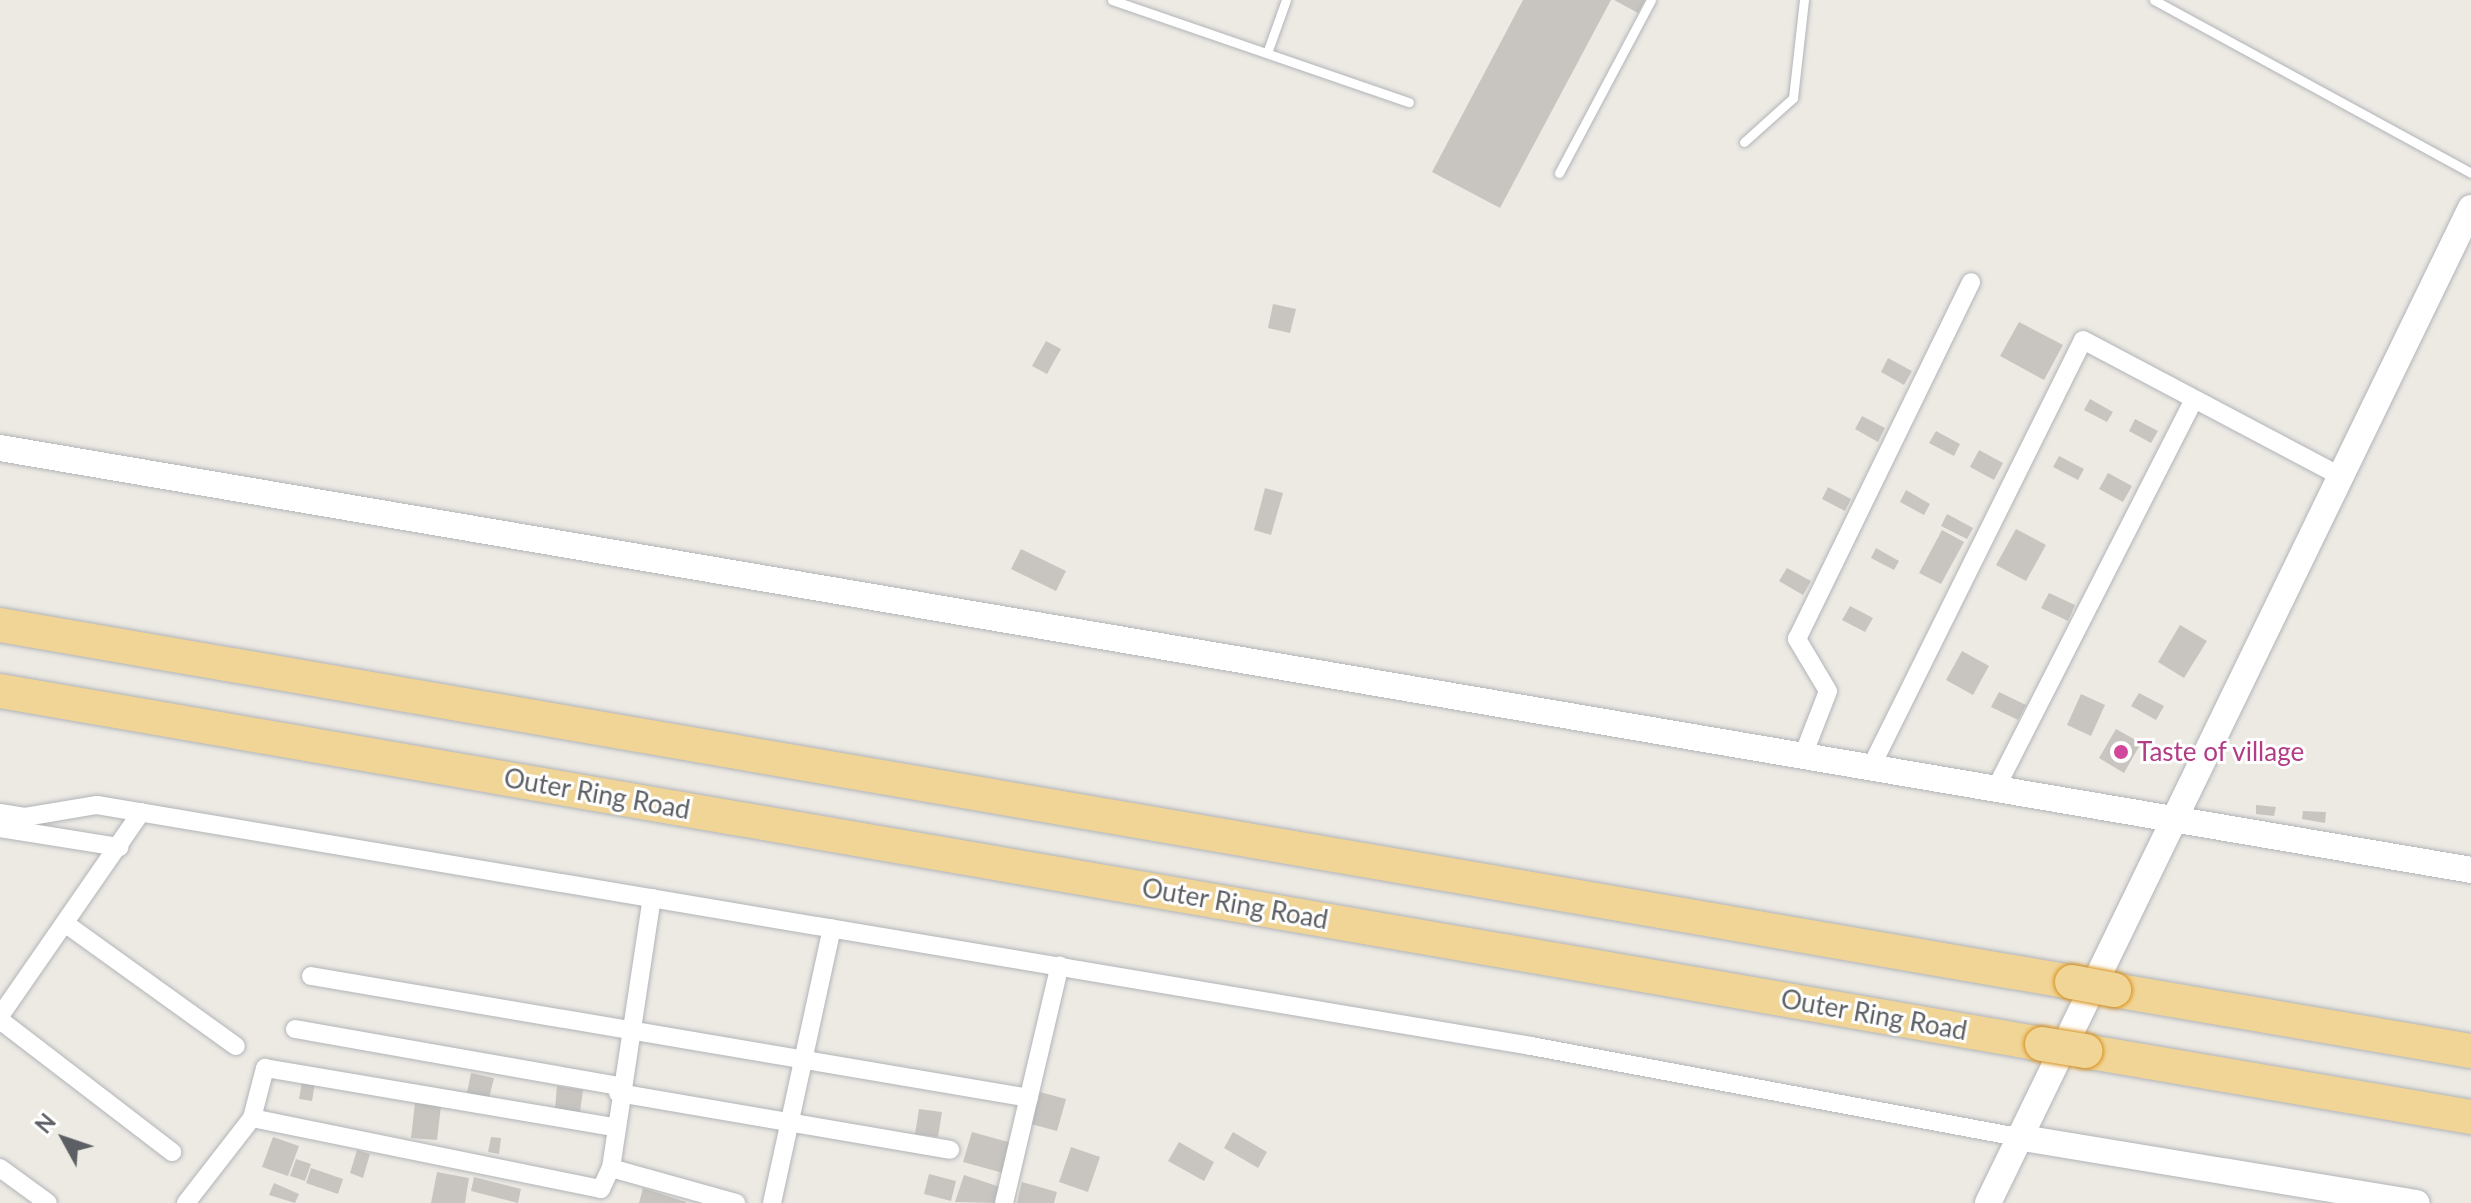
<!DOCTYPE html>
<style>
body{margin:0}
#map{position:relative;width:2471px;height:1203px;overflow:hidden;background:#edeae4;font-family:Lato,sans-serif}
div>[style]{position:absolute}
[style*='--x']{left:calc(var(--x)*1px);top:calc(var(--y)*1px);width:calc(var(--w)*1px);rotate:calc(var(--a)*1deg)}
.building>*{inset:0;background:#c8c5c1}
.roads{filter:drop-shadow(0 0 2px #b1b4b8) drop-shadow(0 0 2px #b1b4b8)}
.lane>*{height:9px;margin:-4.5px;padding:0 4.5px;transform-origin:4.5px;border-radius:4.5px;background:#fff}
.street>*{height:18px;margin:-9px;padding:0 9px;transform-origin:9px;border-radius:9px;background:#fff}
.secondary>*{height:26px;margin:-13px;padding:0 13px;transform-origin:13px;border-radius:13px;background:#fff}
.highway>*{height:34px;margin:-17px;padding:0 17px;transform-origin:17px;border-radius:17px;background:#f1d597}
.bridges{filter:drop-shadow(0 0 2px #d7911a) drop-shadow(0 0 2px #d7911a)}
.highway-bridge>*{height:34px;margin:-17px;padding:0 17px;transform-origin:17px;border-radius:17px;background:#f1d597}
.dots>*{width:22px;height:22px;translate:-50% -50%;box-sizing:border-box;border:4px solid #fff;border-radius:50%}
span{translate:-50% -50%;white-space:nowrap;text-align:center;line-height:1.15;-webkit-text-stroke:6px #fff;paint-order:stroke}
.hotel-label{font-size:26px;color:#b23c85}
.left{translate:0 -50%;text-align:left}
.street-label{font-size:26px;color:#5c5f63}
.north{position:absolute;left:24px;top:1099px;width:80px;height:80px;-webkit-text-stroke:6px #fff;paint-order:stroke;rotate:310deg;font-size:22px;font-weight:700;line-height:32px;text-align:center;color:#5c5f63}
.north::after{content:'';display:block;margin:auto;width:28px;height:36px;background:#5c5f63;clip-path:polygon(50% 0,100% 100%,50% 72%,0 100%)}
</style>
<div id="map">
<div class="building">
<div style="clip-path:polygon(1523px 0,1611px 0,1500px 208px,1432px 172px)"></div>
<div style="clip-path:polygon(1614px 0,1645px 0,1638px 13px)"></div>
<div style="clip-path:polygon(1273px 304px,1296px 309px,1290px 333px,1268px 328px)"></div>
<div style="clip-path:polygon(2019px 322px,2063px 345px,2044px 380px,2000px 356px)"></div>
<div style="clip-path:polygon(1046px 341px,1061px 349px,1047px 374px,1032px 366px)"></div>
<div style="clip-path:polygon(1888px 358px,1912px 371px,1904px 385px,1881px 372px)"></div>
<div style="clip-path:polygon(2090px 399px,2113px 412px,2107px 422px,2084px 410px)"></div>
<div style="clip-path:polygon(1862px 416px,1885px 428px,1878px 442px,1855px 429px)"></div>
<div style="clip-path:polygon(2135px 419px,2158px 431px,2151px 443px,2129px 431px)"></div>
<div style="clip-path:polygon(1936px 431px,1960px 444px,1954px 456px,1929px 443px)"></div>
<div style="clip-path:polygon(1979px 450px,2003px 463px,1994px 480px,1970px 467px)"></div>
<div style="clip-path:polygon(2059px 456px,2084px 469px,2078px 480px,2053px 467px)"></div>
<div style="clip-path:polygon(2108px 473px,2132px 486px,2123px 502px,2099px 489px)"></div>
<div style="clip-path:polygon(1828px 487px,1851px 499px,1845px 511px,1822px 499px)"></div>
<div style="clip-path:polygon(1265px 488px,1283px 493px,1271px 535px,1254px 530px)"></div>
<div style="clip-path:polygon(1906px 490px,1930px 504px,1924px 515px,1900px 502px)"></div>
<div style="clip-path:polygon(1947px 514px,1973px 528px,1967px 539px,1941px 526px)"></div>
<div style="clip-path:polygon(2016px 529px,2046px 545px,2026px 581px,1996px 565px)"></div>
<div style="clip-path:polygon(1942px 530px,1964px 542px,1941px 584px,1919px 573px)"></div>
<div style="clip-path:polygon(1876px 548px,1899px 561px,1894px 570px,1871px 558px)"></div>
<div style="clip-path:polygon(1021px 549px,1066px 571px,1056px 591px,1011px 569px)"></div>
<div style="clip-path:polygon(1787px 568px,1811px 581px,1803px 595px,1779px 581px)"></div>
<div style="clip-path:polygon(2049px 593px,2075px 605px,2068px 621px,2041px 608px)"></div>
<div style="clip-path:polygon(1850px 606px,1873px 618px,1865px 632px,1842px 620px)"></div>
<div style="clip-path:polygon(2180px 625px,2207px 641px,2184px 678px,2158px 662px)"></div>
<div style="clip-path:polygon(1962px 651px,1989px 666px,1973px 695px,1946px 680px)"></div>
<div style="clip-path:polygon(1999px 692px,2026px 705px,2018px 720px,1991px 707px)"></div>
<div style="clip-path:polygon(2139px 693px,2164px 706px,2156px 720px,2131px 706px)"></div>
<div style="clip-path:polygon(2081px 694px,2105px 705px,2091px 736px,2067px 725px)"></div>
<div style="clip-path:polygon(2116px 729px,2141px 743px,2124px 773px,2099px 758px)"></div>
<div style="clip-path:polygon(2256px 805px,2276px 807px,2274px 816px,2256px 814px)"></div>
<div style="clip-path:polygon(2303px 811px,2326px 812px,2325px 823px,2302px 819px)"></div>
<div style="clip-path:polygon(471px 1073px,494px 1078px,489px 1098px,467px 1093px)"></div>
<div style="clip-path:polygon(302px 1081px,315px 1083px,312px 1101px,299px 1099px)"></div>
<div style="clip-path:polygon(557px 1086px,583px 1090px,580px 1112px,555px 1109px)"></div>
<div style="clip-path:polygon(1040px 1092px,1066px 1099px,1057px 1131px,1031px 1124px)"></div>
<div style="clip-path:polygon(415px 1103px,441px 1106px,437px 1140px,411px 1138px)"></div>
<div style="clip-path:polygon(919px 1109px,942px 1112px,938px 1137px,915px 1134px)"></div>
<div style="clip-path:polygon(972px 1132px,1012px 1143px,1003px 1173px,963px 1162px)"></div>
<div style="clip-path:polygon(1233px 1132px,1267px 1152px,1258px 1168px,1224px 1148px)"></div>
<div style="clip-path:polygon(273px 1137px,299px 1146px,288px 1176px,262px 1167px)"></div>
<div style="clip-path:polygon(491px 1137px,501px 1138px,499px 1154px,488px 1152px)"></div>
<div style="clip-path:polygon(1179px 1142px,1214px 1162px,1204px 1181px,1168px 1161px)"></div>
<div style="clip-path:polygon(1071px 1147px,1100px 1157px,1088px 1192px,1059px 1182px)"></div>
<div style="clip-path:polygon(357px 1150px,370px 1154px,363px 1178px,350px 1173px)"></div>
<div style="clip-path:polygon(296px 1159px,311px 1164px,305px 1181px,290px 1176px)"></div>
<div style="clip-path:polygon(311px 1168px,343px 1179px,338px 1194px,306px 1183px)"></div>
<div style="clip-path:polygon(437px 1172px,469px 1178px,465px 1203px,431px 1203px)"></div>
<div style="clip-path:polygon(929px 1174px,956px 1181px,951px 1201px,924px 1194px)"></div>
<div style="clip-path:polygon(964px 1175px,1003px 1188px,997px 1203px,955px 1202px)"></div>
<div style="clip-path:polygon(474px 1177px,521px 1189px,518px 1203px,471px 1191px)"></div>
<div style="clip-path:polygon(1022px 1182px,1057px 1192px,1054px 1203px,1017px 1203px)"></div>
<div style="clip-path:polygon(274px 1183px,299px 1194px,295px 1203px,269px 1195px)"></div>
<div style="clip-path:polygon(643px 1188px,686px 1202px,686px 1203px,639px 1203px)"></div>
</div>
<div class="roads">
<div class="lane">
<div style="--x:1112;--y:0;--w:314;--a:19"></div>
<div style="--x:2154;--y:0;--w:361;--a:28.6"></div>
<div style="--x:1267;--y:53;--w:56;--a:-70.3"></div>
<div style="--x:1744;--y:142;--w:66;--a:-41.9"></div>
<div style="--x:1793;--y:98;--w:99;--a:-83.6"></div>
<div style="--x:1559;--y:173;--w:196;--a:-62"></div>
</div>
<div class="street">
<div style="--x:1804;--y:753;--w:66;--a:-68.8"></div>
<div style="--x:1828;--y:691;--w:61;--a:-120.8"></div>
<div style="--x:1797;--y:639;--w:397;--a:-64"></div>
<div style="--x:1872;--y:765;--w:474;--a:-63.6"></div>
<div style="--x:2083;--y:340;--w:293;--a:27.9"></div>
<div style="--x:1997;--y:786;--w:432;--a:-63"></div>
<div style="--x:0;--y:813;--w:25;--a:9"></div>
<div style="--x:25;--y:817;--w:73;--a:-9.5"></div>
<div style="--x:97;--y:805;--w:1454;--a:9.54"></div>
<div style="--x:1531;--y:1046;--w:501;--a:10.59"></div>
<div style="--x:0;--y:828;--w:121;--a:9.1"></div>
<div style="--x:66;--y:924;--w:209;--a:35.7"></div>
<div style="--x:311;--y:976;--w:728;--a:9.64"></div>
<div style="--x:0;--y:1016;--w:248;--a:-55.3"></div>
<div style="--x:0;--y:1020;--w:217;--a:37.5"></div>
<div style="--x:295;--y:1029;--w:328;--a:10"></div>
<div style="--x:618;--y:1093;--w:337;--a:9.7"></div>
<div style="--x:252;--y:1118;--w:356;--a:11.5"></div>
<div style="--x:601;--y:1189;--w:23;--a:-65"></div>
<div style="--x:611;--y:1168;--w:273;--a:-81.4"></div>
<div style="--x:0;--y:1168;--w:59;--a:36.1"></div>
<div style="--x:611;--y:1168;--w:130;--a:15.6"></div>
<div style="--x:186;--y:1203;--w:108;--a:-52.2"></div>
<div style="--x:252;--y:1118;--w:52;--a:-75.4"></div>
<div style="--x:265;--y:1068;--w:354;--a:9.6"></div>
<div style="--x:772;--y:1203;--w:281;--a:-77.7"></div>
<div style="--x:1004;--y:1203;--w:244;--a:-76.8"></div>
</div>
<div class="secondary">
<div style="--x:0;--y:448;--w:2507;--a:9.69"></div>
<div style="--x:2023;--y:1138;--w:399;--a:9.4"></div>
<div style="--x:1988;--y:1203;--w:1106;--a:-64.11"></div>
</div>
<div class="highway">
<div style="--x:0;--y:625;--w:2103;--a:9.78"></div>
<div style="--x:0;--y:691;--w:2072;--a:9.81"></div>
<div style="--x:2114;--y:990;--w:362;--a:9.7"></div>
<div style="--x:2085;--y:1051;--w:392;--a:9.7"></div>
</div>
</div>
<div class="bridges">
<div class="highway-bridge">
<div style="--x:2072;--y:982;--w:43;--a:10.8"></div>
<div style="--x:2042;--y:1044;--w:44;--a:9.2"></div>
</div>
</div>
<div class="dots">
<div style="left:2121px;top:752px;background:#d1479c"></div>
</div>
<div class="hotel-label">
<span class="left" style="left:2137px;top:752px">Taste of village</span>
</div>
<div class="street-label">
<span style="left:597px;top:794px;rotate:10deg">Outer Ring Road</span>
<span style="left:1235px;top:904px;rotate:10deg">Outer Ring Road</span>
<span style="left:1874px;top:1015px;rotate:10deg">Outer Ring Road</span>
</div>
<div class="north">N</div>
</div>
